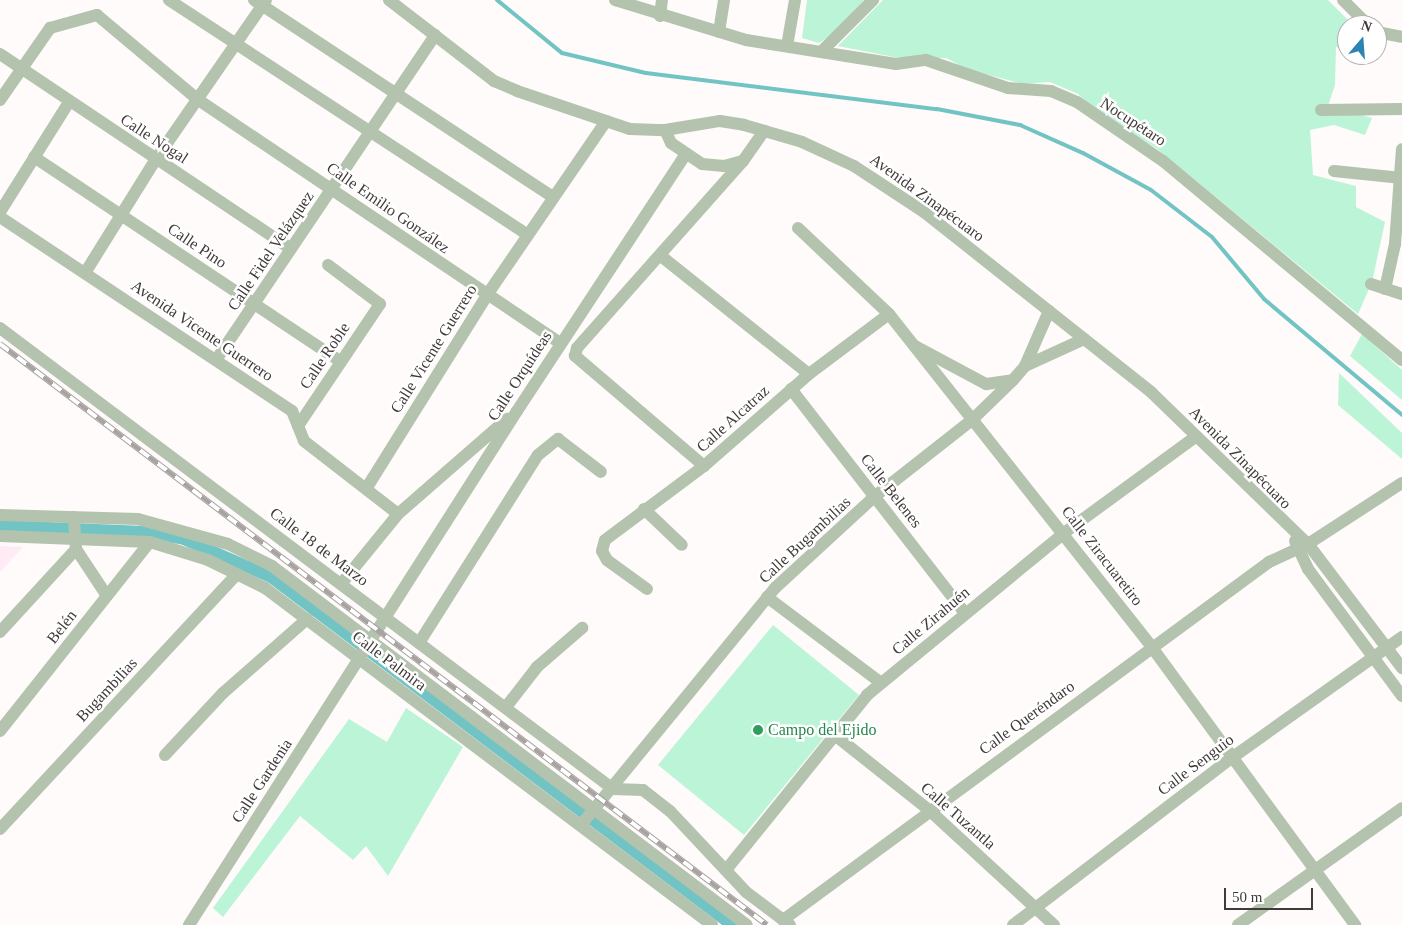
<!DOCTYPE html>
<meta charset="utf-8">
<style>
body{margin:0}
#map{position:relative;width:1402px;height:925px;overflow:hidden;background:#fefbfa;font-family:"Times New Roman",serif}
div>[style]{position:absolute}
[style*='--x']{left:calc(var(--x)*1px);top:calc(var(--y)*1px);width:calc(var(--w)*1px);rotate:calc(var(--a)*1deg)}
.education>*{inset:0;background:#feebf6}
.green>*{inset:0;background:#bcf4d7}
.stream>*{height:4px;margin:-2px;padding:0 2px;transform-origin:2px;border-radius:2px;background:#72c4c4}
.canal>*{height:12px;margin:-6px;padding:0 6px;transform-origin:6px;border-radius:6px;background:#72c4c4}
.street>*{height:12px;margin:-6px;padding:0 6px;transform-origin:6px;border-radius:6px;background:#b3c3ad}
.rail>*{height:5.5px;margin-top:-2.75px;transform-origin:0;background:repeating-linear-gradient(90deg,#fff 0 11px,#a7a3a1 0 22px);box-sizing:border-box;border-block:1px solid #a7a3a1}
.dots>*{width:14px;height:14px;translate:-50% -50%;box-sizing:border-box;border:2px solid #fff;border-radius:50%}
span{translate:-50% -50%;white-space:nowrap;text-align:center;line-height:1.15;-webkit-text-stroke:5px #fff;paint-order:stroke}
.street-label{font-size:16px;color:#403a38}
.leisure-label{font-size:16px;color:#27864d}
.left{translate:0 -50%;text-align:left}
.north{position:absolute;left:1337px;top:15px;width:50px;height:50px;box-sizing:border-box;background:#fff;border:1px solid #b3b0af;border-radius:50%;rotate:18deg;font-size:14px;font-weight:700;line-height:20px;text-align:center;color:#403a38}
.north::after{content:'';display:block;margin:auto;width:18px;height:22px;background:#2b84b2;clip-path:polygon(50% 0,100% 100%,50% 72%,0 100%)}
.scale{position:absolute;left:1224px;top:888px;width:89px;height:22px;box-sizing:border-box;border:2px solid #403a38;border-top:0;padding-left:6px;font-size:15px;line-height:18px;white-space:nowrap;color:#403a38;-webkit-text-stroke:4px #fff;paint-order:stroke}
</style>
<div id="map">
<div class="education">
<div style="clip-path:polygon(0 546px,23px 547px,0 572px)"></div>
</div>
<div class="green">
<div style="clip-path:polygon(807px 0,864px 0,836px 32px,819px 43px,802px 38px)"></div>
<div style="clip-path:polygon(883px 0,1328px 0,1353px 25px,1347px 25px,1347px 48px,1336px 47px,1335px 85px,1328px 106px,1372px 118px,1365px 135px,1334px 125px,1310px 130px,1313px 175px,1356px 186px,1356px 207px,1385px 222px,1372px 282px,1358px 314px,1156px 148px,1102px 116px,1078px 94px,1050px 82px,1023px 84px,967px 69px,946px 58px,899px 58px,838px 46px)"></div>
<div style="clip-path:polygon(1362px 334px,1402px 370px,1402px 400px,1350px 356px)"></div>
<div style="clip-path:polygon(1339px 373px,1402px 433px,1402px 459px,1338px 405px)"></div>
<div style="clip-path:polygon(773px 625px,859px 695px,744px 835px,658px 765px)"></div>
<div style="clip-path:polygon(406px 708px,463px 747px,388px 876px,366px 846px,353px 860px,300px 816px,223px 917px,213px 908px,349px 719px,387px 742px)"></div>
</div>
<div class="stream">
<div style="--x:497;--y:0;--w:84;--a:39.2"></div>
<div style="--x:562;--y:53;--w:86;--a:13.4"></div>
<div style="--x:646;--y:73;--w:293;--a:7.1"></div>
<div style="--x:937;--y:109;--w:85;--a:10.9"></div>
<div style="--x:1020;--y:125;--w:69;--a:24"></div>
<div style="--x:1083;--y:153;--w:77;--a:28.6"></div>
<div style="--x:1151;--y:190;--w:77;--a:37.6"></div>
<div style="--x:1212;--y:237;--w:81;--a:50"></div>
<div style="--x:1264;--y:299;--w:180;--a:40"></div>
</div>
<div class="canal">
<div style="--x:0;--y:526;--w:145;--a:2.4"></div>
<div style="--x:145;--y:532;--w:40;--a:10"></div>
<div style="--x:184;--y:539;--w:95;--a:23.6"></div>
<div style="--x:271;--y:577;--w:578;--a:37.05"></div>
</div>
<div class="street">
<div style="--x:169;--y:0;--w:429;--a:33.2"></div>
<div style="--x:254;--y:0;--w:358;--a:33.4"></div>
<div style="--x:389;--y:0;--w:133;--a:37.6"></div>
<div style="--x:494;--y:81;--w:25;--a:23"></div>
<div style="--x:517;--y:91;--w:119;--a:18.6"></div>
<div style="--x:630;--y:129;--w:35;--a:2"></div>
<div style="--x:665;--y:130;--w:56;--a:-9.3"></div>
<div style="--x:720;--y:121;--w:24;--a:9"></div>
<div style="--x:744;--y:125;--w:60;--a:16.3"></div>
<div style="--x:802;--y:142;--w:57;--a:24.8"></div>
<div style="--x:854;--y:166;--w:84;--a:33.3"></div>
<div style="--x:924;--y:212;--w:291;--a:38.4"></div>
<div style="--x:1152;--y:393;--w:217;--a:44.1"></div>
<div style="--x:1308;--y:544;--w:156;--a:52.8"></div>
<div style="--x:615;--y:0;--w:137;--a:17"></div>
<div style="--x:746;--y:40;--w:152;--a:9.1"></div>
<div style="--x:896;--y:64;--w:30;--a:-8"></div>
<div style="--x:926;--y:60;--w:87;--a:18.9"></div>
<div style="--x:1008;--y:88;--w:43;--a:4"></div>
<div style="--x:1051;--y:91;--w:28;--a:23"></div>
<div style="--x:1077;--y:102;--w:104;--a:34.5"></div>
<div style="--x:1163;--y:161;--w:311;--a:39.8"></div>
<div style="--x:1343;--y:0;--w:35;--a:45"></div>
<div style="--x:660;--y:16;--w:16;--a:-83"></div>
<div style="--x:719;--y:32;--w:32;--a:-81"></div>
<div style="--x:1377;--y:32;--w:25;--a:11"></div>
<div style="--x:787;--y:46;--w:47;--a:-80.1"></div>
<div style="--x:821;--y:52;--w:74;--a:-45"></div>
<div style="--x:0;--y:54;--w:350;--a:33.8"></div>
<div style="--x:0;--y:100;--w:88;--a:-55.2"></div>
<div style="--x:50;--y:28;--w:49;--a:-15.5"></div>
<div style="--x:97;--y:15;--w:131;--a:40"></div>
<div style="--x:197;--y:99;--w:437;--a:33.9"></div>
<div style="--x:1321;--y:110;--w:81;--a:-0.7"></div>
<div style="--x:665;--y:130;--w:14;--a:65"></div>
<div style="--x:671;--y:143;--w:37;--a:34"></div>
<div style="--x:702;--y:164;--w:22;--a:5"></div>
<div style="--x:724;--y:166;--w:20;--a:-15"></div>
<div style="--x:34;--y:157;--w:369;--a:33.7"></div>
<div style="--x:1334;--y:171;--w:68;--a:5.9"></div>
<div style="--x:0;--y:212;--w:130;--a:-57.9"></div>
<div style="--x:0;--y:217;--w:351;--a:33.6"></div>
<div style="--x:292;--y:411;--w:32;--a:68"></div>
<div style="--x:304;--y:441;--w:119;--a:37.8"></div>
<div style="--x:798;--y:228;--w:125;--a:43.4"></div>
<div style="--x:889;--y:314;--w:423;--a:51.7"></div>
<div style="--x:1151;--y:646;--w:346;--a:53.8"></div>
<div style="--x:661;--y:256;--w:189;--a:38.6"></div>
<div style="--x:85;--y:273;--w:134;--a:-58.1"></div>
<div style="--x:156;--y:159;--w:193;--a:-55.3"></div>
<div style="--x:1371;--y:284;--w:33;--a:18"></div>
<div style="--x:1385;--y:289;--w:46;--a:-77.5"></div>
<div style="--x:1395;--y:244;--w:95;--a:-85.8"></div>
<div style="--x:0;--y:328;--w:767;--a:36.94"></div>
<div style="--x:613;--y:789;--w:30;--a:2"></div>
<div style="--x:643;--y:790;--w:34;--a:38"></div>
<div style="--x:670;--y:811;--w:111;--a:46.8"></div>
<div style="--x:746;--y:892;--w:55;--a:36.9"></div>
<div style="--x:915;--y:346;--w:81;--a:28.2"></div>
<div style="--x:986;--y:384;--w:27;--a:-8"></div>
<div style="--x:216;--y:360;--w:392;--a:-56"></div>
<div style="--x:1025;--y:366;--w:65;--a:-24.6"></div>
<div style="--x:791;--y:389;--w:284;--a:52.2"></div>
<div style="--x:298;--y:426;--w:147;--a:-56.1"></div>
<div style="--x:380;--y:304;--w:65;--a:-143.1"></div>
<div style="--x:704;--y:466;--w:170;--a:-139.5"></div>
<div style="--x:575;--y:356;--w:8;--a:-76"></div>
<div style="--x:577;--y:348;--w:250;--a:-48.4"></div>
<div style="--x:743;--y:161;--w:37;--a:-55"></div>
<div style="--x:366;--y:489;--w:229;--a:-58"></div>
<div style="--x:487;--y:295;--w:211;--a:-55.6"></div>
<div style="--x:644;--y:509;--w:52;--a:43.5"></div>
<div style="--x:0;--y:515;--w:138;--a:1.7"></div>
<div style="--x:138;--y:519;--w:93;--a:15.5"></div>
<div style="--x:228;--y:544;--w:49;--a:26.6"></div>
<div style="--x:272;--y:566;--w:595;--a:37.08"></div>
<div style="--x:0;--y:536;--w:150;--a:2.3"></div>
<div style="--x:150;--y:542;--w:61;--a:17.2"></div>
<div style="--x:208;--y:560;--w:64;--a:26.2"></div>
<div style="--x:265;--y:588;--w:560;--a:37.01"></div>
<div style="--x:1295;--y:541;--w:31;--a:65"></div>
<div style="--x:1308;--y:569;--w:158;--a:53.5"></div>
<div style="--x:76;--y:549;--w:56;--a:56.6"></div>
<div style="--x:341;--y:584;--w:90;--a:-50.8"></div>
<div style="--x:398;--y:514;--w:145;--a:-41.1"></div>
<div style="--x:647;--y:589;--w:49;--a:-144.1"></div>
<div style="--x:607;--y:560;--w:10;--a:-119"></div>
<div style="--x:602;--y:551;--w:11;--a:-75"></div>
<div style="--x:605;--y:540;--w:124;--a:-36.8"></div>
<div style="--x:704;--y:466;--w:140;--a:-41.2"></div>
<div style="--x:809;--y:374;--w:100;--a:-36.9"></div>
<div style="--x:767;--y:597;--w:143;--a:37"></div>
<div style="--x:0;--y:632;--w:113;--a:-47.5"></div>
<div style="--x:76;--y:549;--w:32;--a:-94"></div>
<div style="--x:419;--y:643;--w:222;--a:-57.7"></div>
<div style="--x:538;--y:455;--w:26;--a:-39"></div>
<div style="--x:558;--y:439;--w:54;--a:37.5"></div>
<div style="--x:506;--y:707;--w:51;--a:-52.2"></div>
<div style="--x:537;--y:667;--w:60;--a:-40.9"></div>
<div style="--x:0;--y:731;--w:241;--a:-51.6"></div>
<div style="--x:836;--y:736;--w:119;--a:38.5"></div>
<div style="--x:929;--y:810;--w:170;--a:42.6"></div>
<div style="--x:165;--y:755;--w:85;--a:-46.9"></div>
<div style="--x:223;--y:693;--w:112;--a:-41.4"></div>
<div style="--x:581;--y:825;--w:306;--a:-50.7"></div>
<div style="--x:775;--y:588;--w:134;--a:-42.6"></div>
<div style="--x:874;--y:497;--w:125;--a:-38.2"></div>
<div style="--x:972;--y:420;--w:57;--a:-44.3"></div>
<div style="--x:1013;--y:380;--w:18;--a:-49"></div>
<div style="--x:1025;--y:366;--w:60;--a:-66.4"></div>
<div style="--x:0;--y:829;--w:348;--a:-47.1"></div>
<div style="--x:726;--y:870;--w:225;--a:-51.1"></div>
<div style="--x:867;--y:695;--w:255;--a:-39.4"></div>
<div style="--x:1064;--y:533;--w:162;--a:-36.2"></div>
<div style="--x:783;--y:920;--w:604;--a:-36.38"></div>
<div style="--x:1269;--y:562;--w:43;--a:-24.8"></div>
<div style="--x:1308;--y:544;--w:112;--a:-33"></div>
<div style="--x:189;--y:925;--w:610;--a:-57.46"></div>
<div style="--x:517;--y:411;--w:306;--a:-56.7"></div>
<div style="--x:1013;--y:925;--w:277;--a:-37.4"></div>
<div style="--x:1233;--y:757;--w:207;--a:-35.4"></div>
<div style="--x:1238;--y:925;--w:201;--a:-35.5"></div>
</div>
<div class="rail">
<div style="--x:0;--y:344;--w:962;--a:37.14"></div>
</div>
<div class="dots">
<div style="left:758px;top:730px;background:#2e9e5b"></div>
</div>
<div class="street-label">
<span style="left:1133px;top:122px;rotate:33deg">Nocupétaro</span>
<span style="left:154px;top:139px;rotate:33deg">Calle Nogal</span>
<span style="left:927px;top:198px;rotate:36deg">Avenida Zinapécuaro</span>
<span style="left:388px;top:208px;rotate:35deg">Calle Emilio González</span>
<span style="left:197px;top:246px;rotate:34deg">Calle Pino</span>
<span style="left:271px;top:251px;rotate:-56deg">Calle Fidel Velázquez</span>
<span style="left:202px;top:331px;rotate:34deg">Avenida Vicente Guerrero</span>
<span style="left:434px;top:349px;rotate:-58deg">Calle Vicente Guerrero</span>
<span style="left:325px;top:356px;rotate:-56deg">Calle Roble</span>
<span style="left:520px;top:376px;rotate:-57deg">Calle Orquídeas</span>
<span style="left:733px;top:419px;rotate:-42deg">Calle Alcatraz</span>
<span style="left:1240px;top:458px;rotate:45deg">Avenida Zinapécuaro</span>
<span style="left:891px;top:491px;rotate:52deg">Calle Belenes</span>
<span style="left:805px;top:540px;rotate:-43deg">Calle Bugambilias</span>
<span style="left:319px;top:547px;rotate:37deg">Calle 18 de Marzo</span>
<span style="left:1102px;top:556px;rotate:52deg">Calle Ziracuaretiro</span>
<span style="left:931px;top:621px;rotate:-40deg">Calle Zirahuén</span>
<span style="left:62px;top:627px;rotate:-52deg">Belén</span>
<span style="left:389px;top:661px;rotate:37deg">Calle Palmira</span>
<span style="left:107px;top:690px;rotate:-47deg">Bugambilias</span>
<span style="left:1027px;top:718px;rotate:-36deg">Calle Queréndaro</span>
<span style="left:1196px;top:765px;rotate:-37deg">Calle Senguio</span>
<span style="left:262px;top:781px;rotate:-57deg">Calle Gardenia</span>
<span style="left:958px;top:816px;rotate:41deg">Calle Tuzantla</span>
</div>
<div class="leisure-label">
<span class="left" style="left:768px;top:730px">Campo del Ejido</span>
</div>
<div class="north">N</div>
<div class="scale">50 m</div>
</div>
